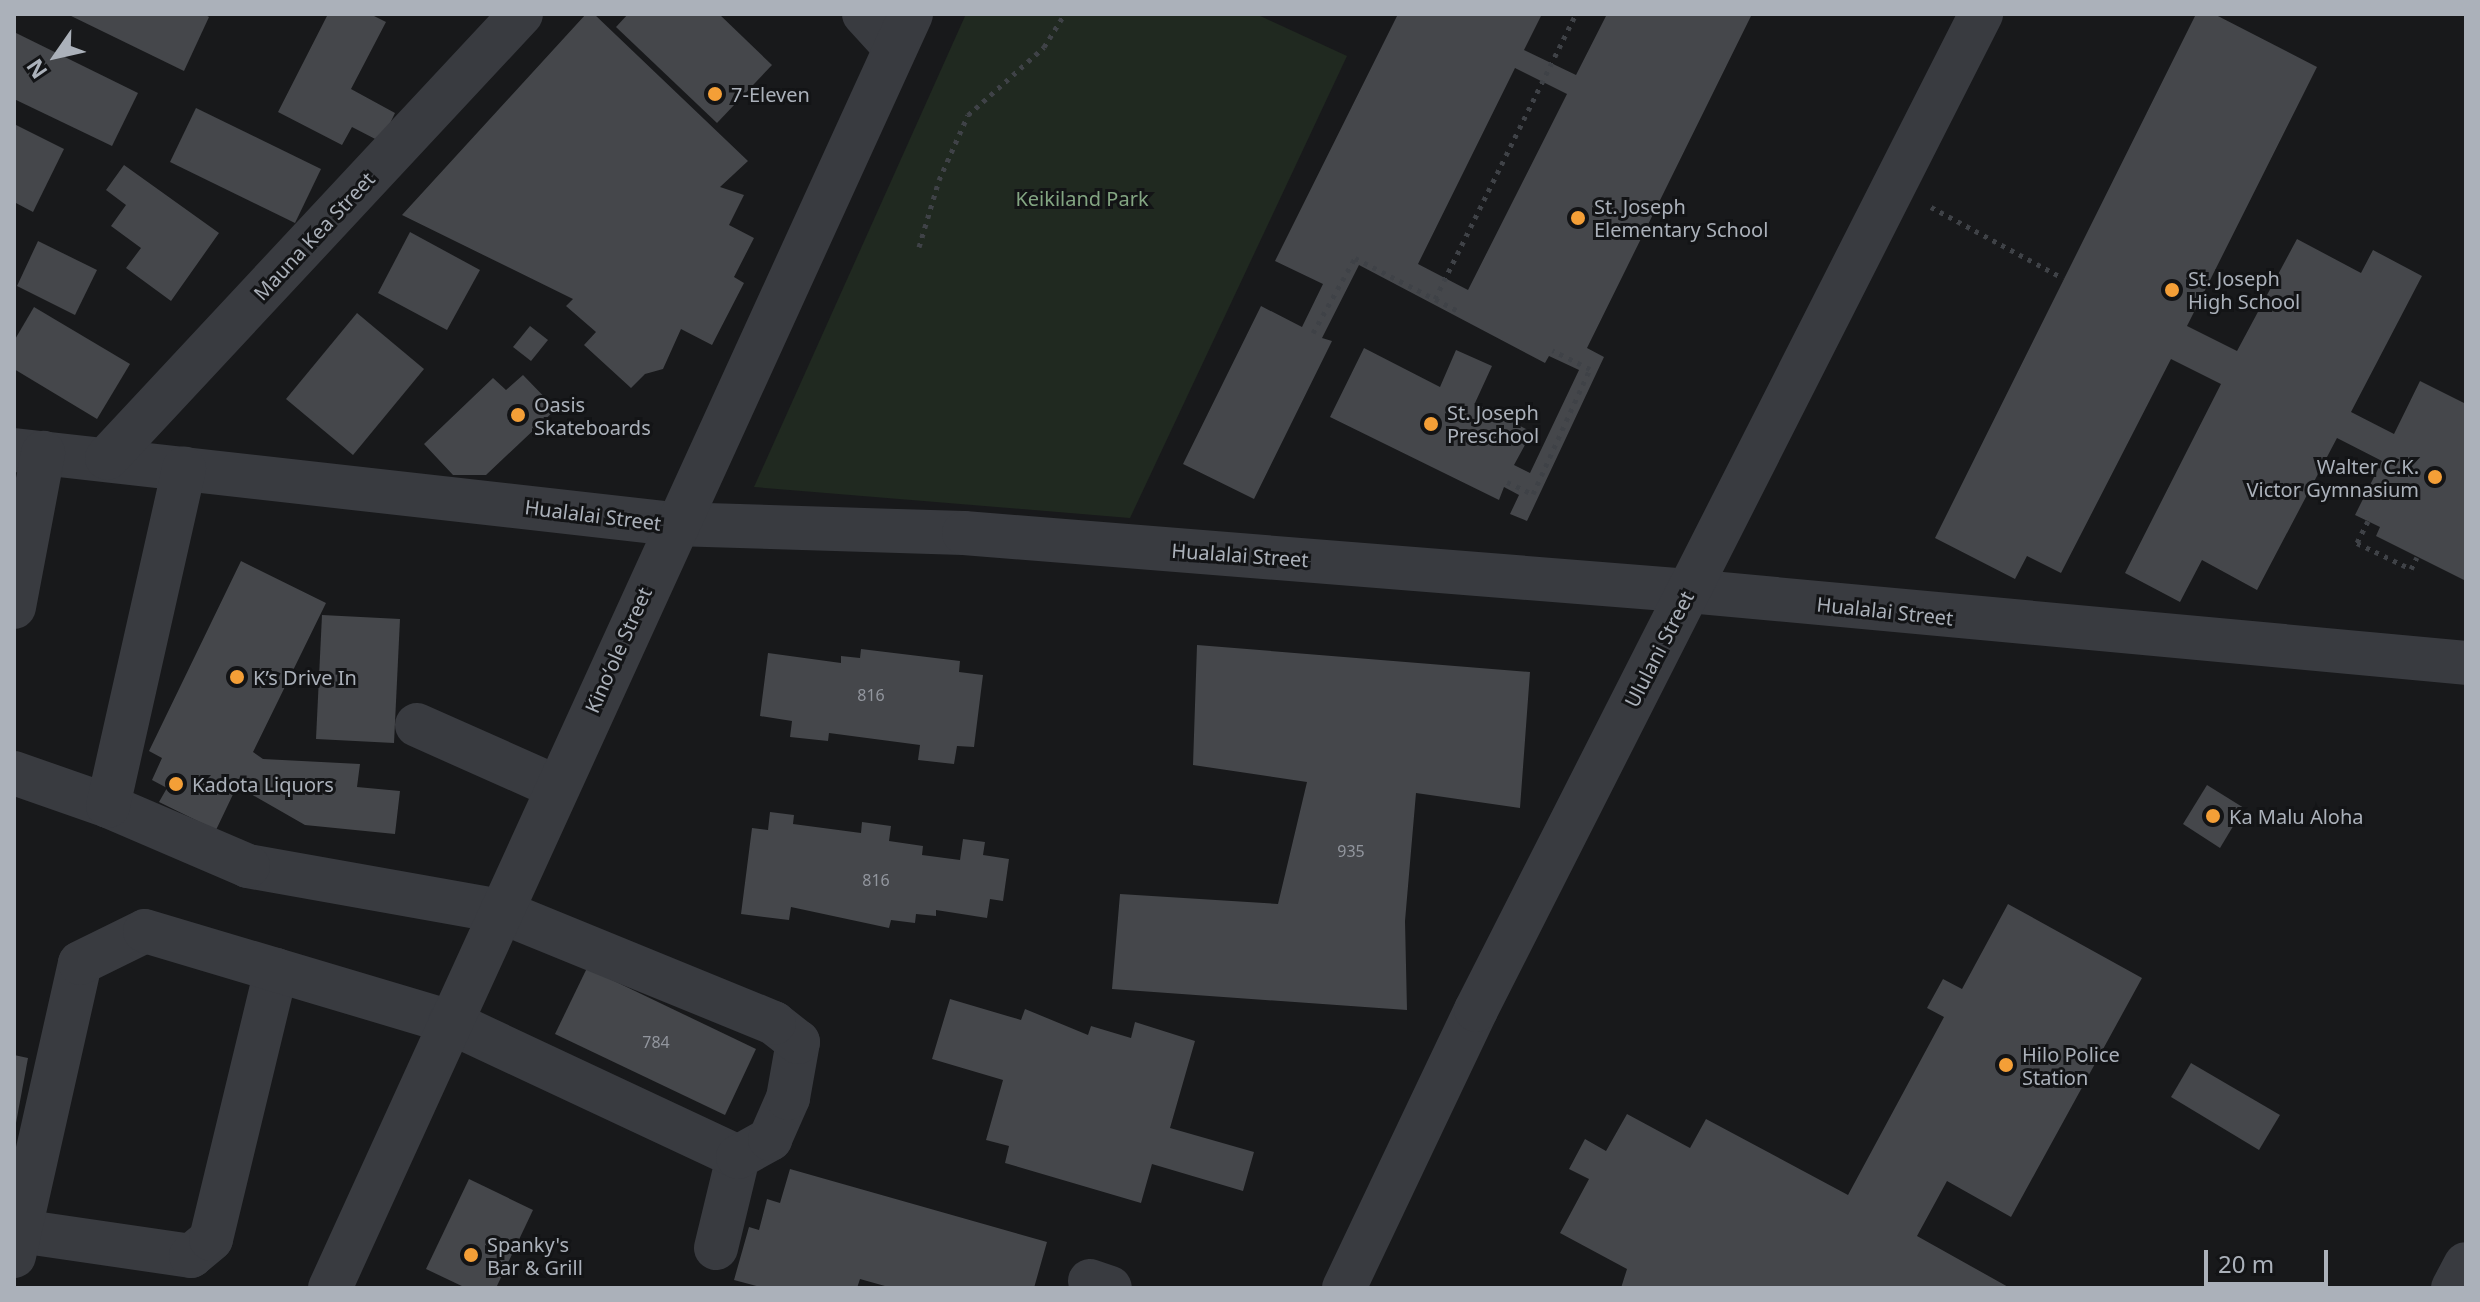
<!DOCTYPE html>
<meta charset="utf-8">
<style>
body{margin:0}
#map{position:relative;width:2480px;height:1302px;overflow:hidden;background:#18191b;font-family:"Noto Sans",sans-serif}
div>[style]{position:absolute}
[style*='--x']{left:calc(var(--x)*1px);top:calc(var(--y)*1px);width:calc(var(--w)*1px);rotate:calc(var(--a)*1deg)}
.green>*{inset:0;background:#202920}
.building>*{inset:0;background:#45474b}
.path>*{height:5px;margin-top:-2.5px;transform-origin:0;background:repeating-linear-gradient(90deg,#3f4247 0 4px,transparent 0 10px)}
.minor>*{height:44px;margin:-22px;padding:0 22px;transform-origin:22px;border-radius:22px;background:#393b40}
.dots>*{width:22px;height:22px;translate:-50% -50%;box-sizing:border-box;border:4px solid #131416;border-radius:50%}
span{translate:-50% -50%;white-space:nowrap;text-align:center;line-height:1.15;-webkit-text-stroke:6px #131416;paint-order:stroke}
.number-label{font-size:16px;color:#92969e}
.number-label span{-webkit-text-stroke-width:0}
.poi-label{font-size:20px;color:#abb1ba}
.left{translate:0 -50%;text-align:left}
.right{translate:-100% -50%;text-align:right}
.park-label{font-size:20px;color:#83a582}
.street-label{font-size:20px;color:#abb1ba}
.frame{position:absolute;inset:0;border:16px solid #abb1ba;pointer-events:none}
.north{position:absolute;left:16px;top:16px;width:80px;height:80px;-webkit-text-stroke:6px #131416;paint-order:stroke;rotate:236deg;font-size:22px;font-weight:700;line-height:32px;text-align:center;color:#abb1ba}
.north::after{content:'';display:block;margin:auto;width:28px;height:36px;background:#abb1ba;clip-path:polygon(50% 0,100% 100%,50% 72%,0 100%)}
.scale{position:absolute;left:2204px;top:1250px;width:124px;height:36px;box-sizing:border-box;border:4px solid #abb1ba;border-top:0;padding-left:10px;font-size:24px;line-height:28px;white-space:nowrap;color:#abb1ba;-webkit-text-stroke:6px #131416;paint-order:stroke}
</style>
<div id="map">
<div class="green">
<div style="clip-path:polygon(966px 14px,1256px 14px,1347px 56px,1130px 518px,754px 487px)"></div>
</div>
<div class="building">
<div style="clip-path:polygon(67px 14px,204px 14px,209px 17px,184px 71px)"></div>
<div style="clip-path:polygon(328px 14px,370px 14px,386px 22px,351px 89px,395px 113px,381px 142px,352px 127px,342px 145px,278px 112px)"></div>
<div style="clip-path:polygon(586px 14px,594px 14px,748px 161px,720px 187px,744px 195px,729px 225px,754px 238px,734px 277px,744px 283px,712px 345px,681px 329px,663px 369px,645px 374px,631px 388px,584px 345px,596px 332px,566px 306px,573px 299px,402px 215px)"></div>
<div style="clip-path:polygon(628px 14px,719px 14px,772px 65px,717px 123px,616px 27px)"></div>
<div style="clip-path:polygon(evenodd,1398px 14px,1542px 14px,1524px 50px,1576px 75px,1607px 14px,1752px 14px,1587px 348px,1604px 357px,1527px 521px,1510px 514px,1519px 495px,1504px 487px,1499px 500px,1330px 417px,1364px 348px,1440px 387px,1456px 350px,1492px 366px,1475px 403px,1532px 432px,1514px 465px,1530px 473px,1579px 370px,1549px 356px,1545px 363px,1359px 265px,1322px 338px,1332px 341px,1254px 499px,1183px 464px,1261px 306px,1302px 327px,1323px 284px,1275px 261px,1398px 14px,1515px 68px,1567px 94px,1468px 290px,1418px 264px,1515px 68px)"></div>
<div style="clip-path:polygon(2196px 14px,2214px 14px,2317px 67px,2187px 326px,2237px 351px,2297px 239px,2361px 273px,2373px 250px,2422px 276px,2351px 412px,2394px 434px,2420px 381px,2466px 404px,2466px 581px,2376px 536px,2380px 527px,2355px 515px,2382px 461px,2337px 438px,2257px 590px,2202px 560px,2180px 602px,2125px 573px,2221px 384px,2171px 359px,2061px 573px,2027px 556px,2015px 579px,1935px 538px)"></div>
<div style="clip-path:polygon(14px 32px,138px 93px,112px 146px,14px 99px)"></div>
<div style="clip-path:polygon(196px 108px,321px 169px,295px 223px,170px 162px)"></div>
<div style="clip-path:polygon(14px 124px,64px 149px,33px 212px,14px 202px)"></div>
<div style="clip-path:polygon(124px 165px,219px 233px,171px 301px,126px 268px,141px 248px,111px 226px,126px 205px,106px 190px)"></div>
<div style="clip-path:polygon(410px 232px,480px 270px,447px 330px,378px 293px)"></div>
<div style="clip-path:polygon(38px 241px,97px 270px,75px 315px,17px 286px)"></div>
<div style="clip-path:polygon(34px 307px,130px 364px,97px 419px,14px 369px,14px 341px)"></div>
<div style="clip-path:polygon(357px 313px,424px 369px,353px 455px,286px 399px)"></div>
<div style="clip-path:polygon(530px 326px,548px 340px,531px 361px,513px 347px)"></div>
<div style="clip-path:polygon(523px 375px,556px 409px,486px 475px,453px 475px,424px 444px,493px 378px,506px 390px)"></div>
<div style="clip-path:polygon(241px 561px,326px 603px,253px 752px,263px 759px,360px 764px,357px 787px,400px 791px,395px 834px,305px 825px,237px 786px,216px 830px,159px 802px,167px 788px,152px 780px,162px 758px,149px 751px)"></div>
<div style="clip-path:polygon(322px 615px,400px 619px,394px 743px,316px 739px)"></div>
<div style="clip-path:polygon(1197px 645px,1530px 672px,1520px 808px,1416px 793px,1405px 921px,1407px 1010px,1112px 989px,1120px 894px,1278px 904px,1307px 782px,1193px 765px)"></div>
<div style="clip-path:polygon(861px 649px,960px 661px,959px 672px,983px 675px,974px 747px,957px 746px,954px 764px,918px 760px,920px 745px,829px 733px,828px 741px,790px 737px,792px 721px,760px 716px,768px 653px,841px 663px,841px 656px,860px 658px)"></div>
<div style="clip-path:polygon(2207px 785px,2244px 808px,2220px 848px,2183px 824px)"></div>
<div style="clip-path:polygon(770px 812px,794px 815px,793px 824px,861px 833px,862px 822px,891px 826px,889px 841px,923px 846px,922px 855px,960px 860px,963px 839px,985px 842px,983px 855px,1009px 859px,1003px 901px,990px 899px,987px 918px,936px 910px,936px 916px,916px 914px,915px 923px,891px 920px,889px 928px,791px 907px,789px 920px,741px 914px,752px 828px,768px 830px)"></div>
<div style="clip-path:polygon(2008px 904px,2142px 978px,2011px 1217px,1947px 1181px,1917px 1236px,2010px 1288px,1621px 1288px,1627px 1269px,1560px 1233px,1589px 1179px,1569px 1169px,1585px 1139px,1606px 1151px,1627px 1114px,1690px 1148px,1706px 1119px,1848px 1195px,1944px 1017px,1927px 1008px,1943px 979px,1962px 989px)"></div>
<div style="clip-path:polygon(587px 968px,756px 1049px,725px 1115px,555px 1034px)"></div>
<div style="clip-path:polygon(950px 999px,1021px 1020px,1025px 1009px,1088px 1035px,1091px 1026px,1131px 1038px,1135px 1022px,1195px 1041px,1170px 1128px,1254px 1152px,1243px 1191px,1152px 1164px,1141px 1203px,1005px 1163px,1009px 1146px,986px 1140px,1003px 1080px,932px 1059px)"></div>
<div style="clip-path:polygon(14px 1055px,28px 1058px,16px 1123px,14px 1123px)"></div>
<div style="clip-path:polygon(2191px 1063px,2280px 1115px,2259px 1150px,2171px 1097px)"></div>
<div style="clip-path:polygon(790px 1169px,1047px 1242px,1034px 1288px,892px 1288px,860px 1279px,857px 1288px,764px 1288px,734px 1280px,749px 1227px,759px 1230px,767px 1199px,780px 1203px)"></div>
<div style="clip-path:polygon(469px 1179px,533px 1210px,496px 1288px,466px 1288px,426px 1269px)"></div>
</div>
<div class="path">
<div style="--x:1931;--y:207;--w:150;--a:28.3"></div>
<div style="--x:919;--y:247;--w:70;--a:-73.4"></div>
<div style="--x:939;--y:180;--w:71;--a:-66"></div>
<div style="--x:968;--y:115;--w:102;--a:-41.8"></div>
<div style="--x:1044;--y:47;--w:39;--a:-58"></div>
<div style="--x:1435;--y:299;--w:318;--a:-63.7"></div>
<div style="--x:1313;--y:333;--w:86;--a:-60.8"></div>
<div style="--x:1355;--y:258;--w:116;--a:27.2"></div>
<div style="--x:1507;--y:482;--w:29;--a:25"></div>
<div style="--x:1533;--y:494;--w:137;--a:-65.5"></div>
<div style="--x:1590;--y:369;--w:42;--a:-153.4"></div>
<div style="--x:2368;--y:521;--w:25;--a:117"></div>
<div style="--x:2357;--y:543;--w:60;--a:25.7"></div>
<div style="--x:2411;--y:569;--w:13;--a:-63"></div>
</div>
<div class="minor">
<div style="--x:864;--y:14;--w:46;--a:47.6"></div>
<div style="--x:14;--y:450;--w:664;--a:6.4"></div>
<div style="--x:674;--y:524;--w:290;--a:1.8"></div>
<div style="--x:964;--y:533;--w:727;--a:4.57"></div>
<div style="--x:1689;--y:591;--w:780;--a:5.29"></div>
<div style="--x:107;--y:458;--w:607;--a:-47"></div>
<div style="--x:14;--y:607;--w:157;--a:-79.3"></div>
<div style="--x:417;--y:725;--w:152;--a:24"></div>
<div style="--x:14;--y:773;--w:100;--a:19.3"></div>
<div style="--x:20;--y:1231;--w:173;--a:8.3"></div>
<div style="--x:191;--y:1256;--w:26;--a:-40"></div>
<div style="--x:211;--y:1239;--w:277;--a:-76.4"></div>
<div style="--x:716;--y:1248;--w:94;--a:-76.4"></div>
<div style="--x:14;--y:1256;--w:300;--a:-77.3"></div>
<div style="--x:80;--y:963;--w:72;--a:-26.2"></div>
<div style="--x:145;--y:931;--w:318;--a:16.6"></div>
<div style="--x:450;--y:1022;--w:318;--a:25.1"></div>
<div style="--x:738;--y:1157;--w:37;--a:-29"></div>
<div style="--x:770;--y:1139;--w:45;--a:-66.3"></div>
<div style="--x:788;--y:1098;--w:57;--a:-79.9"></div>
<div style="--x:798;--y:1042;--w:31;--a:-142"></div>
<div style="--x:774;--y:1023;--w:296;--a:-157.8"></div>
<div style="--x:500;--y:911;--w:256;--a:-169.9"></div>
<div style="--x:248;--y:866;--w:152;--a:-156.8"></div>
<div style="--x:108;--y:806;--w:346;--a:-77.3"></div>
<div style="--x:1090;--y:1281;--w:21;--a:19"></div>
<div style="--x:330;--y:1288;--w:1400;--a:-65.48"></div>
<div style="--x:1344;--y:1288;--w:308;--a:-64.6"></div>
<div style="--x:1476;--y:1010;--w:1117;--a:-63.11"></div>
<div style="--x:2453;--y:1288;--w:27;--a:-62"></div>
</div>
<div class="dots">
<div style="left:715px;top:94px;background:#f49f37"></div>
<div style="left:1578px;top:218px;background:#f49f37"></div>
<div style="left:2172px;top:290px;background:#f49f37"></div>
<div style="left:518px;top:415px;background:#f49f37"></div>
<div style="left:1431px;top:424px;background:#f49f37"></div>
<div style="left:2435px;top:477px;background:#f49f37"></div>
<div style="left:237px;top:677px;background:#f49f37"></div>
<div style="left:176px;top:784px;background:#f49f37"></div>
<div style="left:2213px;top:816px;background:#f49f37"></div>
<div style="left:2006px;top:1065px;background:#f49f37"></div>
<div style="left:471px;top:1255px;background:#f49f37"></div>
</div>
<div class="number-label">
<span style="left:871px;top:695px">816</span>
<span style="left:1351px;top:851px">935</span>
<span style="left:876px;top:880px">816</span>
<span style="left:656px;top:1042px">784</span>
</div>
<div class="poi-label">
<span class="left" style="left:731px;top:94px">7-Eleven</span>
<span class="left" style="left:1594px;top:218px">St. Joseph<br>Elementary School</span>
<span class="left" style="left:2188px;top:290px">St. Joseph<br>High School</span>
<span class="left" style="left:534px;top:416px">Oasis<br>Skateboards</span>
<span class="left" style="left:1447px;top:424px">St. Joseph<br>Preschool</span>
<span class="right" style="left:2419px;top:478px">Walter C.K.<br>Victor Gymnasium</span>
<span class="left" style="left:253px;top:677px">K’s Drive In</span>
<span class="left" style="left:192px;top:784px">Kadota Liquors</span>
<span class="left" style="left:2229px;top:816px">Ka Malu Aloha</span>
<span class="left" style="left:2022px;top:1066px">Hilo Police<br>Station</span>
<span class="left" style="left:487px;top:1256px">Spanky's<br>Bar &amp; Grill</span>
</div>
<div class="park-label">
<span style="left:1082px;top:198px">Keikiland Park</span>
</div>
<div class="street-label">
<span style="left:314px;top:236px;rotate:-47deg">Mauna Kea Street</span>
<span style="left:593px;top:515px;rotate:7deg">Hualalai Street</span>
<span style="left:1240px;top:555px;rotate:4deg">Hualalai Street</span>
<span style="left:1885px;top:611px;rotate:6deg">Hualalai Street</span>
<span style="left:1659px;top:649px;rotate:-63deg">Ululani Street</span>
<span style="left:618px;top:650px;rotate:-66deg">Kinoʻole Street</span>
</div>
<div class="frame"></div>
<div class="north">N</div>
<div class="scale">20 m</div>
</div>
